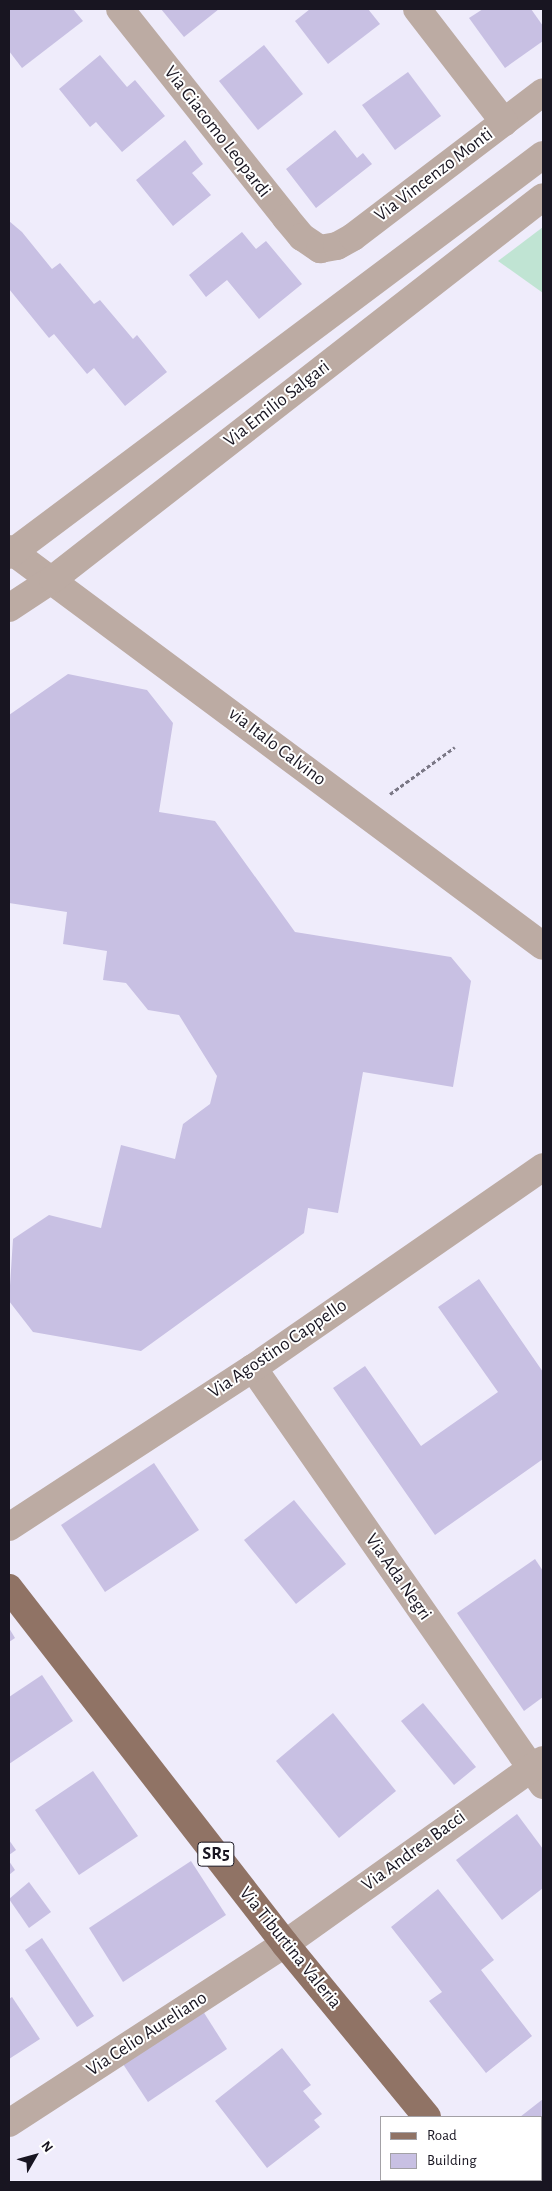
<!DOCTYPE html>
<style>
body{margin:0}
#map{position:relative;width:552px;height:2191px;overflow:hidden;background:#efecfb;font-family:"Alegreya Sans",sans-serif}
div>[style]{position:absolute}
[style*='--x']{left:calc(var(--x)*1px);top:calc(var(--y)*1px);width:calc(var(--w)*1px);rotate:calc(var(--a)*1deg)}
.green>*{inset:0;background:#c0e4d3}
.building>*{inset:0;background:#c8c0e3}
.path>*{height:3px;margin-top:-1.5px;transform-origin:0;background:repeating-linear-gradient(90deg,#7a7785 0 4px,transparent 0 6.5px)}
.street>*{height:28px;margin:-14px;padding:0 14px;transform-origin:14px;border-radius:14px;background:#bcaba3}
.primary>*{height:28px;margin:-14px;padding:0 14px;transform-origin:14px;border-radius:14px;background:#907365}
span{translate:-50% -50%;white-space:nowrap;text-align:center;line-height:1.15;-webkit-text-stroke:4px #fff;paint-order:stroke}
.shield-label span{padding:1px 4px;background:#fff;border:1px solid;border-radius:4px;-webkit-text-stroke-width:0}
.shield-label{font-size:18px;color:#181521;font-weight:700}
.street-label{font-size:19px;color:#181521}
.frame{position:absolute;inset:0;border:10px solid #181521;pointer-events:none}
.legend{position:absolute;left:380px;top:2116px;width:162px;height:65px;box-sizing:border-box;background:#fff;border:1px solid #a3a1a6;margin:0;padding:6px 9px;list-style:none;font-size:15px;color:#181521}
.legend li{display:flex;align-items:center;gap:10px;height:25px}
.legend b{width:25px;border:1px solid #a3a1a6}
.north{position:absolute;left:10px;top:2131px;width:50px;height:50px;-webkit-text-stroke:4px #fff;paint-order:stroke;rotate:52deg;font-size:14px;font-weight:700;line-height:20px;text-align:center;color:#181521}
.north::after{content:'';display:block;margin:auto;width:18px;height:22px;background:#181521;clip-path:polygon(50% 0,100% 100%,50% 72%,0 100%)}
</style>
<div id="map">
<div class="green">
<div style="clip-path:polygon(543px 227px,543px 293px,498px 261px)"></div>
</div>
<div class="building">
<div style="clip-path:polygon(9px 9px,73px 9px,83px 21px,22px 68px,9px 51px)"></div>
<div style="clip-path:polygon(161px 9px,219px 9px,184px 37px)"></div>
<div style="clip-path:polygon(310px 9px,368px 9px,380px 24px,328px 64px,295px 21px)"></div>
<div style="clip-path:polygon(483px 9px,531px 9px,543px 26px,543px 41px,505px 68px,469px 18px)"></div>
<div style="clip-path:polygon(264px 45px,303px 94px,258px 130px,219px 81px)"></div>
<div style="clip-path:polygon(100px 55px,127px 87px,135px 80px,165px 116px,122px 152px,96px 122px,90px 127px,59px 89px)"></div>
<div style="clip-path:polygon(408px 72px,441px 116px,395px 150px,362px 105px)"></div>
<div style="clip-path:polygon(335px 130px,357px 158px,363px 153px,372px 164px,316px 208px,286px 169px)"></div>
<div style="clip-path:polygon(185px 140px,203px 164px,192px 173px,211px 195px,173px 226px,136px 180px)"></div>
<div style="clip-path:polygon(9px 221px,22px 232px,52px 269px,60px 263px,94px 304px,100px 300px,133px 339px,137px 335px,167px 372px,125px 406px,94px 368px,87px 374px,54px 334px,49px 338px,9px 289px)"></div>
<div style="clip-path:polygon(242px 232px,256px 249px,266px 241px,302px 284px,259px 319px,227px 280px,206px 297px,189px 275px)"></div>
<div style="clip-path:polygon(68px 674px,147px 690px,173px 723px,159px 812px,215px 821px,295px 932px,451px 957px,471px 981px,453px 1087px,363px 1072px,338px 1213px,308px 1208px,304px 1233px,141px 1351px,33px 1332px,9px 1301px,13px 1239px,49px 1215px,101px 1228px,121px 1145px,175px 1159px,183px 1124px,210px 1104px,217px 1076px,179px 1015px,148px 1010px,126px 983px,103px 980px,107px 951px,63px 944px,67px 912px,9px 903px,9px 715px)"></div>
<div style="clip-path:polygon(479px 1279px,543px 1372px,543px 1459px,435px 1535px,333px 1388px,365px 1366px,421px 1446px,498px 1392px,438px 1307px)"></div>
<div style="clip-path:polygon(154px 1463px,199px 1530px,105px 1592px,61px 1525px)"></div>
<div style="clip-path:polygon(294px 1500px,346px 1564px,296px 1604px,244px 1540px)"></div>
<div style="clip-path:polygon(535px 1559px,543px 1571px,543px 1697px,524px 1711px,457px 1613px)"></div>
<div style="clip-path:polygon(9px 1628px,15px 1638px,9px 1642px)"></div>
<div style="clip-path:polygon(42px 1675px,73px 1721px,9px 1764px,9px 1697px)"></div>
<div style="clip-path:polygon(423px 1703px,476px 1767px,454px 1785px,401px 1721px)"></div>
<div style="clip-path:polygon(333px 1713px,396px 1791px,339px 1838px,276px 1761px)"></div>
<div style="clip-path:polygon(93px 1771px,138px 1836px,79px 1875px,35px 1810px)"></div>
<div style="clip-path:polygon(517px 1814px,543px 1849px,543px 1888px,502px 1920px,456px 1860px)"></div>
<div style="clip-path:polygon(9px 1840px,16px 1850px,9px 1855px)"></div>
<div style="clip-path:polygon(9px 1861px,15px 1870px,9px 1875px)"></div>
<div style="clip-path:polygon(191px 1861px,226px 1915px,123px 1982px,89px 1928px)"></div>
<div style="clip-path:polygon(29px 1882px,51px 1912px,29px 1928px,9px 1899px)"></div>
<div style="clip-path:polygon(438px 1889px,494px 1960px,481px 1970px,532px 2036px,486px 2073px,429px 2001px,442px 1992px,391px 1927px)"></div>
<div style="clip-path:polygon(42px 1938px,94px 2016px,77px 2027px,25px 1950px)"></div>
<div style="clip-path:polygon(12px 1997px,40px 2039px,9px 2059px,9px 1999px)"></div>
<div style="clip-path:polygon(201px 2008px,227px 2049px,148px 2102px,121px 2061px)"></div>
<div style="clip-path:polygon(282px 2048px,311px 2085px,303px 2091px,322px 2114px,314px 2120px,320px 2127px,267px 2168px,215px 2101px)"></div>
<div style="clip-path:polygon(543px 2099px,543px 2155px,541px 2117px,520px 2117px)"></div>
<div style="clip-path:polygon(384px 2180px,438px 2180px,440px 2182px,381px 2182px)"></div>
</div>
<div class="path">
<div style="--x:390;--y:794;--w:80;--a:-35.9"></div>
</div>
<div class="street">
<div style="--x:120;--y:9;--w:267;--a:51.5"></div>
<div style="--x:286;--y:218;--w:25;--a:50"></div>
<div style="--x:302;--y:237;--w:22;--a:34"></div>
<div style="--x:320;--y:249;--w:17;--a:-10"></div>
<div style="--x:337;--y:246;--w:18;--a:-29"></div>
<div style="--x:353;--y:237;--w:239;--a:-37.3"></div>
<div style="--x:417;--y:9;--w:143;--a:52.4"></div>
<div style="--x:9;--y:549;--w:665;--a:36.63"></div>
<div style="--x:9;--y:555;--w:667;--a:-36.84"></div>
<div style="--x:9;--y:608;--w:53;--a:-33.4"></div>
<div style="--x:53;--y:579;--w:621;--a:-37.94"></div>
<div style="--x:253;--y:1368;--w:508;--a:55.18"></div>
<div style="--x:9;--y:1527;--w:291;--a:-33.1"></div>
<div style="--x:253;--y:1368;--w:353;--a:-34.7"></div>
<div style="--x:9;--y:2123;--w:329;--a:-33"></div>
<div style="--x:285;--y:1944;--w:317;--a:-35.5"></div>
</div>
<div class="primary">
<div style="--x:9;--y:1588;--w:450;--a:52.2"></div>
<div style="--x:285;--y:1944;--w:224;--a:50.6"></div>
<div style="--x:478;--y:2180;--w:3;--a:45"></div>
</div>
<div class="shield-label">
<span style="left:216px;top:1854px">SR5</span>
</div>
<div class="street-label">
<span style="left:217px;top:132px;rotate:52deg">Via Giacomo Leopardi</span>
<span style="left:434px;top:175px;rotate:-37deg">Via Vincenzo Monti</span>
<span style="left:277px;top:404px;rotate:-38deg">Via Emilio Salgari</span>
<span style="left:277px;top:747px;rotate:37deg">via Italo Calvino</span>
<span style="left:278px;top:1349px;rotate:-34deg">Via Agostino Cappello</span>
<span style="left:398px;top:1577px;rotate:55deg">Via Ada Negri</span>
<span style="left:414px;top:1851px;rotate:-36deg">Via Andrea Bacci</span>
<span style="left:290px;top:1948px;rotate:51deg">Via Tiburtina Valeria</span>
<span style="left:147px;top:2034px;rotate:-33deg">Via Celio Aureliano</span>
</div>
<div class="frame"></div>
<ul class="legend">
<li><b style="height:6px;background:#907365"></b>Road</li>
<li><b style="height:14px;background:#c8c0e3"></b>Building</li>
</ul>
<div class="north">N</div>
</div>
